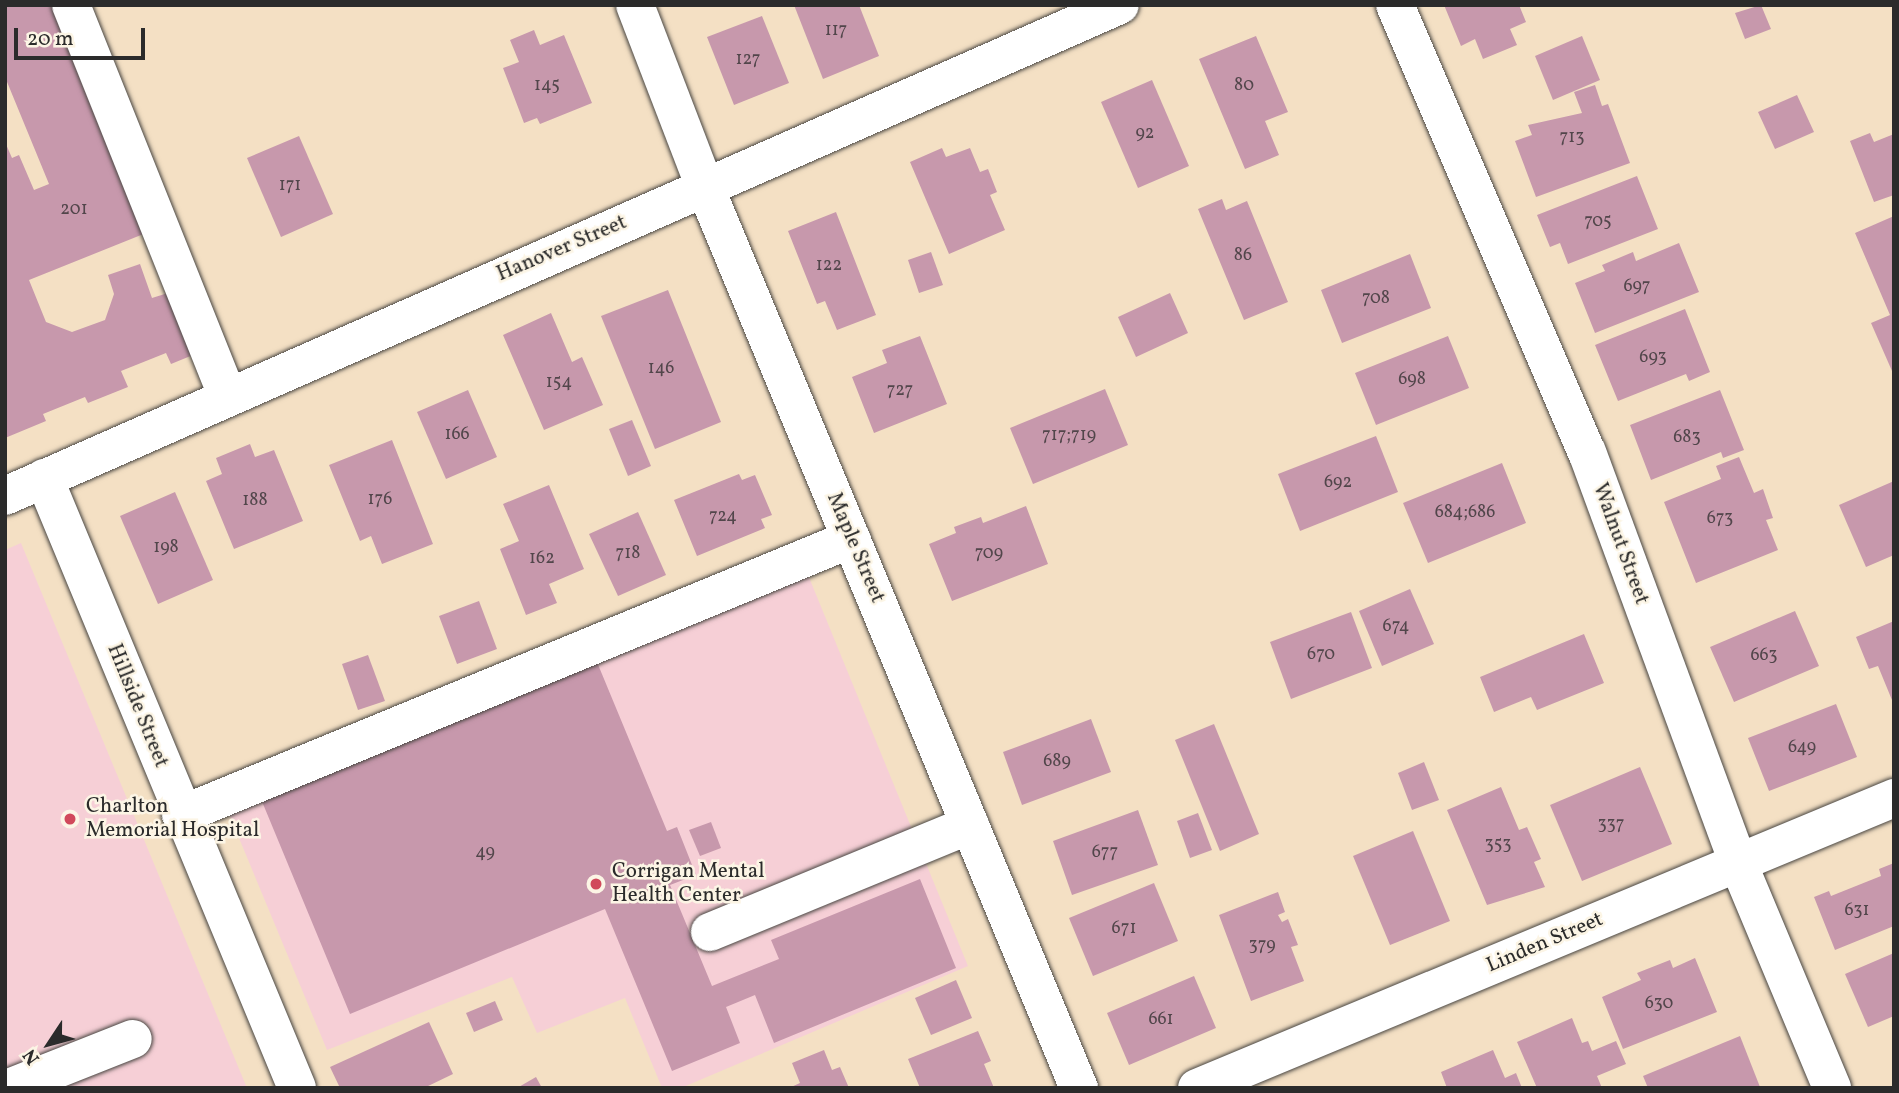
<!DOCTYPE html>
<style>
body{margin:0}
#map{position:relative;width:1899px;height:1093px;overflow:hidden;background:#f4e0c4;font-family:Vollkorn,serif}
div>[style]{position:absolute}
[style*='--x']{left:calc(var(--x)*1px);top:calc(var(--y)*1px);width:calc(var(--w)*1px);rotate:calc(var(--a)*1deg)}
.built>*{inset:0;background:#f6cfd6}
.building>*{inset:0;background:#c798ac}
.roads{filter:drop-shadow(0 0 2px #494642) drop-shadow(0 0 2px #494642)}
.minor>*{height:38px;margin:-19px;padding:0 19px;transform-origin:19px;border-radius:19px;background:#fff}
.dots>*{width:19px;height:19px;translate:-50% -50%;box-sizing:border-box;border:4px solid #fcf5e5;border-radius:50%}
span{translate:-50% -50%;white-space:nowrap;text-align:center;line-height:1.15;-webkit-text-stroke:5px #fcf5e5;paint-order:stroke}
.number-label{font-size:18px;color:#52464b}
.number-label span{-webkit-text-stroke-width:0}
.street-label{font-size:21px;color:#2b2b2b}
.poi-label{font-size:21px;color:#2b2b2b}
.left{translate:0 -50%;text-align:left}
.frame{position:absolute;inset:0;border:7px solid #2b2b2b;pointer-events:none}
.north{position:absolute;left:14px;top:1009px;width:70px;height:70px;-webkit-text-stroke:5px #fcf5e5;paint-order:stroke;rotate:234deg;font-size:19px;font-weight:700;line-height:28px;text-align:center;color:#2b2b2b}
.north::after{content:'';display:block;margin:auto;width:24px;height:32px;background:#2b2b2b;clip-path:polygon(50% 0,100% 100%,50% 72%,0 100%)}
.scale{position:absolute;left:14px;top:28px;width:131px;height:32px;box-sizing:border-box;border:4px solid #2b2b2b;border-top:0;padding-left:9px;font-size:21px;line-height:24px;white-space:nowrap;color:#2b2b2b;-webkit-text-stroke:5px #fcf5e5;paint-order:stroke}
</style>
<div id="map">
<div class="built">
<div style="clip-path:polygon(21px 543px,247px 1088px,5px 1088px,5px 550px)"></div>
<div style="clip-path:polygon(806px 570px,968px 966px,681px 1088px,662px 1088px,625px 998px,537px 1033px,512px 977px,327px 1050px,224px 802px)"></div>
</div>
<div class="building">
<div style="clip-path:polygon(5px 5px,60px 5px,151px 231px,29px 280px,46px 322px,72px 332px,105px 320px,114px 294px,108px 275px,140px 264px,152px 298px,168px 293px,193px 355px,171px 364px,166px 353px,121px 371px,128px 387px,88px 403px,85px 397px,43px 414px,46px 421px,5px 438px,5px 142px,12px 158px,19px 155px,34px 190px,49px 184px,5px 77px)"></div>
<div style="clip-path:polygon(794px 5px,859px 5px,879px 56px,823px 79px)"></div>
<div style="clip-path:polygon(1444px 5px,1519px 5px,1526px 22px,1510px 29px,1517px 45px,1483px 59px,1475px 39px,1461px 46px)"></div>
<div style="clip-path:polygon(1761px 5px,1771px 29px,1745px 39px,1735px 13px)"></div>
<div style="clip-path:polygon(762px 16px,789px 83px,734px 105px,707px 37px)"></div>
<div style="clip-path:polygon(534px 30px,540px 45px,564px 35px,592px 103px,540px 124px,537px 118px,524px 123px,503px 68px,519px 62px,510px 40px)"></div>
<div style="clip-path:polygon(1256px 36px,1288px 112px,1265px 121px,1279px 155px,1245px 169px,1199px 59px)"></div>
<div style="clip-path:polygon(1582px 36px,1600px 80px,1553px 100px,1535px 56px)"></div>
<div style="clip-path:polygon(1152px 80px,1189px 166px,1138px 188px,1101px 102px)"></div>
<div style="clip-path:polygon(1595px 85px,1602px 106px,1608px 104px,1630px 163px,1536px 197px,1515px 141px,1532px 135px,1528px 125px,1582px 113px,1574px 92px)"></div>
<div style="clip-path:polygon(1797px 95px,1814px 132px,1775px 149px,1758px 112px)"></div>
<div style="clip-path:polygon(1870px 133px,1874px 142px,1894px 134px,1894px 195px,1874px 202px,1850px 141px)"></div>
<div style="clip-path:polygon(299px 136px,333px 214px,281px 237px,247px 158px)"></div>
<div style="clip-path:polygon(942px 148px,946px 157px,970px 148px,980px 172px,988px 169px,997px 192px,990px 195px,1005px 230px,949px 254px,910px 162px)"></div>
<div style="clip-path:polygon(1637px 176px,1658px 229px,1568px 264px,1560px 243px,1550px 247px,1537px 215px)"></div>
<div style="clip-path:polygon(1222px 199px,1226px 210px,1247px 201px,1288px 302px,1244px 320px,1198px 209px)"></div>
<div style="clip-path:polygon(836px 212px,876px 315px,837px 330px,825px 301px,817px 304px,788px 231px)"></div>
<div style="clip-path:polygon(1894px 216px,1894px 370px,1892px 371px,1871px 323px,1890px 315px,1855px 233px)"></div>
<div style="clip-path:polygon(1679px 243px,1699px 292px,1595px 333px,1575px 283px,1605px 271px,1602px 265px,1633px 252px,1636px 261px)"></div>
<div style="clip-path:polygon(931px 252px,943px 285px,919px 293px,908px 260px)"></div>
<div style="clip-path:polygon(1410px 254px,1431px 308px,1342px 343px,1321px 290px)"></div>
<div style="clip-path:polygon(668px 290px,721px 422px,655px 449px,601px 316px)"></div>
<div style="clip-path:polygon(1170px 293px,1188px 333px,1136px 357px,1118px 317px)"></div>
<div style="clip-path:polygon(1685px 309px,1710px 372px,1689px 381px,1686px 374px,1618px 401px,1595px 345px)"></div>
<div style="clip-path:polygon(551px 313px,572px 362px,582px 357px,603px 405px,544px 430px,503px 335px)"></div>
<div style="clip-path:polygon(920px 336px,947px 404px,874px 433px,852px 377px,887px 363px,882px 350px)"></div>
<div style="clip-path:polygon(1448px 336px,1469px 388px,1376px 425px,1355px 373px)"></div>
<div style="clip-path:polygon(1105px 389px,1128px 445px,1033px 484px,1010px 428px)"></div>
<div style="clip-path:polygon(468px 390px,497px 457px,446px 479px,417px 412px)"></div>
<div style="clip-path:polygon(1720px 390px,1744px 450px,1723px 458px,1721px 452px,1651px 480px,1630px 425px)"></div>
<div style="clip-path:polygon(632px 420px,651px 466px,628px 476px,609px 429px)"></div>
<div style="clip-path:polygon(1376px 436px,1398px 492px,1300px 531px,1278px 474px)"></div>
<div style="clip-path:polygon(392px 440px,433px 544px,382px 564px,371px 536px,360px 541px,329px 465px)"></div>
<div style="clip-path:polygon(250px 444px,255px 457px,274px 450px,303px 521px,234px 549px,206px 481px,222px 474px,216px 458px)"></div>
<div style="clip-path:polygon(1739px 457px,1754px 493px,1763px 489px,1773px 518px,1766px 520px,1778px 550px,1696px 583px,1664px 502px,1721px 479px,1716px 466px)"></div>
<div style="clip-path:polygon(1502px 463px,1526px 523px,1428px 563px,1403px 503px)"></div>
<div style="clip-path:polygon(739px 474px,742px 480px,755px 475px,772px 515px,761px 519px,765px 528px,697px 556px,674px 500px)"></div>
<div style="clip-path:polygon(1894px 481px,1894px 555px,1866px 567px,1839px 505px)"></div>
<div style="clip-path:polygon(549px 485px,584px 569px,549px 584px,557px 603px,526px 615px,500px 549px,519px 541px,503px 504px)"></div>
<div style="clip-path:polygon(175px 492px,213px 580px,158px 604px,120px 516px)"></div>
<div style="clip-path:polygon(1026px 506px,1048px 564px,952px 601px,929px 544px,956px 533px,954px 527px,981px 517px,983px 523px)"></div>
<div style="clip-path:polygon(638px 512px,666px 575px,618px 596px,589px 534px)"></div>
<div style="clip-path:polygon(1410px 589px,1434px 644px,1382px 666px,1359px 611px)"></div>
<div style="clip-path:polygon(479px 601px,497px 649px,457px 664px,439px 616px)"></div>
<div style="clip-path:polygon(1795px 611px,1819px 666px,1734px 702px,1710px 647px)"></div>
<div style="clip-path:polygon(1351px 612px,1372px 668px,1291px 699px,1270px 642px)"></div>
<div style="clip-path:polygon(1894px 621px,1894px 705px,1878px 666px,1869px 669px,1856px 637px)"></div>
<div style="clip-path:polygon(1584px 634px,1604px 683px,1537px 710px,1531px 697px,1494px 712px,1480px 677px)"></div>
<div style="clip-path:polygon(592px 650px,667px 831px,677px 827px,696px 875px,670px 885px,712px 986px,779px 959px,771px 940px,920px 879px,956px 968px,774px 1043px,755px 995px,726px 1007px,740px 1043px,672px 1071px,605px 909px,350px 1014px,256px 787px)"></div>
<div style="clip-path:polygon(368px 655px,385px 701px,358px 710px,342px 664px)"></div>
<div style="clip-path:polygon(1836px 704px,1857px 757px,1769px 791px,1748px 738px)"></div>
<div style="clip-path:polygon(1091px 719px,1111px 772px,1022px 805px,1003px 752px)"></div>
<div style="clip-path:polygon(1214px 724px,1259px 834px,1220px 851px,1175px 740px)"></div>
<div style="clip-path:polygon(1424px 762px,1439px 800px,1412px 810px,1398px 773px)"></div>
<div style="clip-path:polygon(1640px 767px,1672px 844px,1582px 881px,1550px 805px)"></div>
<div style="clip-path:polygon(1501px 787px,1519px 830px,1527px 827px,1541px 859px,1534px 862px,1545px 887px,1487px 905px,1447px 810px)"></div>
<div style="clip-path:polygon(1138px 810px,1158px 865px,1072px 895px,1053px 841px)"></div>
<div style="clip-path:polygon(1198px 813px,1212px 850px,1190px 858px,1177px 821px)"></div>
<div style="clip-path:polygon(711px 822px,721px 848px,700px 856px,689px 830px)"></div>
<div style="clip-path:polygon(1413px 831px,1450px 921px,1390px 945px,1353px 856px)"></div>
<div style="clip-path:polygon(1894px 863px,1894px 926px,1835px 950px,1814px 897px,1829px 891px,1831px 896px,1881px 876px,1879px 869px)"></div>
<div style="clip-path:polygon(1154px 883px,1178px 941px,1093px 976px,1069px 918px)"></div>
<div style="clip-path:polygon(1278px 892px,1285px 912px,1278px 915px,1282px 922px,1288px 919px,1298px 945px,1291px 947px,1304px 981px,1251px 1001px,1219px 915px)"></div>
<div style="clip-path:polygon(1894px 953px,1894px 1016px,1868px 1027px,1845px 974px)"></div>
<div style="clip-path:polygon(1695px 958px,1717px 1012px,1623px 1049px,1602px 997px,1641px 980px,1637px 973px,1670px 960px,1673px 968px)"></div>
<div style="clip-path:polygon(1194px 976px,1216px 1028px,1129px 1065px,1107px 1013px)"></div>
<div style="clip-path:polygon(956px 980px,972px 1018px,931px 1035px,915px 998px)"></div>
<div style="clip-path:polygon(495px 1001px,503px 1020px,474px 1032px,466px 1013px)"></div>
<div style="clip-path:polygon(1572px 1018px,1582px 1043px,1588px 1041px,1592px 1051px,1616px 1041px,1626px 1064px,1597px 1076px,1602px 1088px,1537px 1088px,1517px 1042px)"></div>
<div style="clip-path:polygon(429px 1022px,453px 1074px,424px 1088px,340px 1088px,330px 1067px)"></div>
<div style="clip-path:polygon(978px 1031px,991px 1061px,984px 1064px,994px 1088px,920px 1088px,908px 1059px)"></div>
<div style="clip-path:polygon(1740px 1036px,1760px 1087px,1648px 1088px,1643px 1076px)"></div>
<div style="clip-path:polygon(824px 1050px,832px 1070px,840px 1067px,849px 1088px,789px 1088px,800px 1083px,792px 1063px)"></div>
<div style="clip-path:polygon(1493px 1050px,1505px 1078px,1516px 1073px,1522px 1088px,1447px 1088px,1441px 1072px)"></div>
<div style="clip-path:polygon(536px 1077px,542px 1088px,517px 1088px)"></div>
</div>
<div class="roads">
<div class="minor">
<div style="--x:71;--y:5;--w:420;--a:68.2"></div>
<div style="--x:635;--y:5;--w:195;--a:69"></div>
<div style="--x:705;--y:187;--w:976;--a:67.46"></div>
<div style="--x:1395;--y:5;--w:486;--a:66.8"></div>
<div style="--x:1587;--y:452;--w:438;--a:69.8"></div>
<div style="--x:1738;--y:863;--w:244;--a:67.3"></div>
<div style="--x:44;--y:478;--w:660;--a:67.47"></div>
<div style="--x:5;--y:496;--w:1218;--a:-23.77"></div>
<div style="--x:181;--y:815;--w:725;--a:-22.39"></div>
<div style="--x:710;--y:932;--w:281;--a:-22.4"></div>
<div style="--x:9;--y:1088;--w:133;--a:-21.6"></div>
<div style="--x:1197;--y:1088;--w:755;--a:-22.59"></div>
</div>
</div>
<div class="dots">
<div style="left:70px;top:819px;background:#d1495b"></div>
<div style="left:596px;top:884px;background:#d1495b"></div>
</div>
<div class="number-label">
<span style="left:836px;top:31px">117</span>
<span style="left:748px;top:60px">127</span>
<span style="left:547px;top:86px">145</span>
<span style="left:1244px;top:86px">80</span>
<span style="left:1145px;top:134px">92</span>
<span style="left:1572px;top:138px">713</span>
<span style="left:290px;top:186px">171</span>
<span style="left:74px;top:210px">201</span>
<span style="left:1598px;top:222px">705</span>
<span style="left:1243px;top:256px">86</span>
<span style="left:829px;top:266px">122</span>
<span style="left:1637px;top:287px">697</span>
<span style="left:1376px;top:299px">708</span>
<span style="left:1653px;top:358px">693</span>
<span style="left:661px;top:369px">146</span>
<span style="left:1412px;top:380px">698</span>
<span style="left:559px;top:383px">154</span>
<span style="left:900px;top:391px">727</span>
<span style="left:457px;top:435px">166</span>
<span style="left:1069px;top:436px">717;719</span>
<span style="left:1687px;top:438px">683</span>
<span style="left:1338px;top:483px">692</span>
<span style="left:380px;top:500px">176</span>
<span style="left:255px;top:501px">188</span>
<span style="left:1465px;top:513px">684;686</span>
<span style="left:723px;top:517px">724</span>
<span style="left:1720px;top:519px">673</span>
<span style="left:166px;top:548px">198</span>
<span style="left:628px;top:554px">718</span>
<span style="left:989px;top:554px">709</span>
<span style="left:542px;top:559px">162</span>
<span style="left:1396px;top:627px">674</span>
<span style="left:1321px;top:655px">670</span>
<span style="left:1764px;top:656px">663</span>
<span style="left:1802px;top:748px">649</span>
<span style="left:1057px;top:762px">689</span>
<span style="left:1611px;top:825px">337</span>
<span style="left:1498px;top:845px">353</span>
<span style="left:485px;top:853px">49</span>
<span style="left:1105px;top:853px">677</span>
<span style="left:1857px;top:911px">631</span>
<span style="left:1124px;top:929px">671</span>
<span style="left:1262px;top:946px">379</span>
<span style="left:1659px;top:1004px">630</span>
<span style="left:1161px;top:1020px">661</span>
</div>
<div class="street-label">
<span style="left:562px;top:249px;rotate:-23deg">Hanover Street</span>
<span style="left:1620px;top:544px;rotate:70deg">Walnut Street</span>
<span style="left:855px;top:548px;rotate:67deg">Maple Street</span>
<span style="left:137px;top:706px;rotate:68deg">Hillside Street</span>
<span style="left:1545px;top:943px;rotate:-23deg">Linden Street</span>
</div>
<div class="poi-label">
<span class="left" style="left:86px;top:819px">Charlton<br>Memorial Hospital</span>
<span class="left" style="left:612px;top:884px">Corrigan Mental<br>Health Center</span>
</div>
<div class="frame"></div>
<div class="north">N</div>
<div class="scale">20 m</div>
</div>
